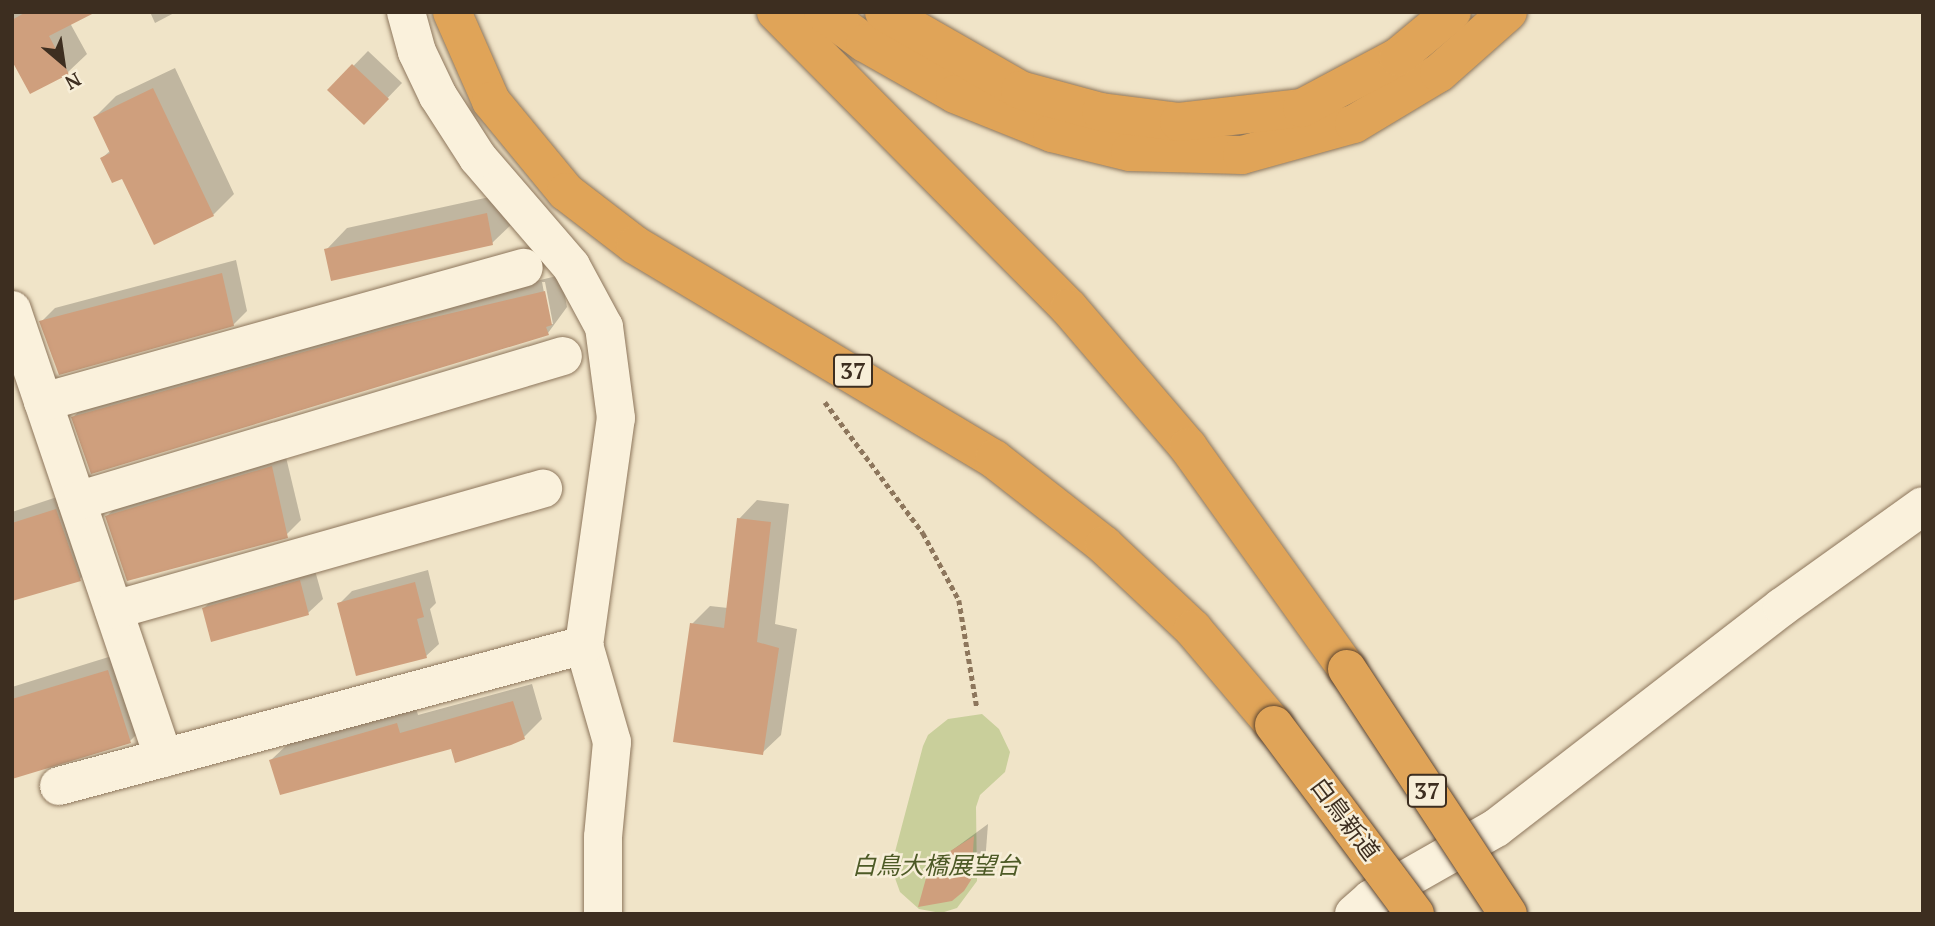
<!DOCTYPE html>
<meta charset="utf-8">
<style>
body{margin:0}
#map{position:relative;width:1935px;height:926px;overflow:hidden;background:#f0e4c8;font-family:"PT Serif","Noto Sans JP",serif}
div>[style]{position:absolute}
[style*='--x']{left:calc(var(--x)*1px);top:calc(var(--y)*1px);width:calc(var(--w)*1px);rotate:calc(var(--a)*1deg)}
.green>*{inset:0;background:#c9cf9b}
.shadow>*{inset:0;background:#0003}
.building>*{inset:0;background:#cf9f7d}
.path>*{height:4.5px;margin-top:-2.25px;transform-origin:0;background:repeating-linear-gradient(90deg,#8d765c 0 5px,transparent 0 8.5px)}
.roads{filter:drop-shadow(0 0 2px #8d765c) drop-shadow(0 0 2px #8d765c)}
.minor>*{height:38px;margin:-19px;padding:0 19px;transform-origin:19px;border-radius:19px;background:#faf1dc}
.highway>*{height:38px;margin:-19px;padding:0 19px;transform-origin:19px;border-radius:19px;background:#e0a458}
.bridges{filter:drop-shadow(0 0 2px #5b4430) drop-shadow(0 0 2px #5b4430)}
.highway-bridge>*{height:38px;margin:-19px;padding:0 19px;transform-origin:19px;border-radius:19px;background:#e0a458}
span{translate:-50% -50%;white-space:nowrap;text-align:center;line-height:1.15;-webkit-text-stroke:5px #f7eed8;paint-order:stroke}
.shield-label span{padding:2px 5px;background:#f7eed8;border:2px solid;border-radius:5px;-webkit-text-stroke-width:0}
.shield-label{font-size:23px;color:#3d2e20;font-weight:700}
.street-label{font-size:24px;color:#3d2e20}
.park-label{font-size:24px;color:#4d5a26;font-style:italic}
.frame{position:absolute;inset:0;border:14px solid #3d2e20;pointer-events:none}
.north{position:absolute;left:28px;top:28px;width:70px;height:70px;-webkit-text-stroke:5px #f7eed8;paint-order:stroke;rotate:151deg;font-size:19px;font-weight:700;line-height:28px;text-align:center;color:#3d2e20}
.north::after{content:'';display:block;margin:auto;width:24px;height:32px;background:#3d2e20;clip-path:polygon(50% 0,100% 100%,50% 72%,0 100%)}
</style>
<div id="map">
<div class="green">
<div style="clip-path:polygon(982px 714px,999px 729px,1010px 752px,1005px 772px,980px 795px,976px 807px,977px 881px,957px 908px,941px 913px,919px 909px,900px 892px,891px 867px,923px 746px,928px 735px,948px 719px)"></div>
</div>
<div class="shadow">
<div style="clip-path:polygon(14px 12px,84px 12px,70px 23px,87px 54px,68px 72px,31px 92px,12px 58px)"></div>
<div style="clip-path:polygon(150px 12px,176px 12px,155px 23px)"></div>
<div style="clip-path:polygon(368px 51px,402px 83px,378px 108px,330px 90px)"></div>
<div style="clip-path:polygon(175px 68px,234px 194px,213px 215px,123px 176px,102px 158px,111px 150px,95px 117px,116px 96px)"></div>
<div style="clip-path:polygon(508px 193px,514px 222px,492px 243px,326px 250px,347px 228px)"></div>
<div style="clip-path:polygon(236px 260px,247px 311px,233px 325px,41px 322px,55px 308px)"></div>
<div style="clip-path:polygon(evenodd,561px 275px,567px 307px,548px 333px,73px 417px,90px 401px,411px 311px,561px 275px,542px 282px,545px 282px,553px 324px,550px 324px,542px 282px)"></div>
<div style="clip-path:polygon(285px 453px,301px 520px,287px 534px,107px 516px,121px 502px)"></div>
<div style="clip-path:polygon(75px 491px,99px 560px,80px 579px,12px 599px,12px 512px)"></div>
<div style="clip-path:polygon(757px 500px,789px 504px,775px 624px,797px 629px,781px 735px,762px 753px,692px 624px,710px 606px,728px 608px,739px 519px)"></div>
<div style="clip-path:polygon(314px 567px,323px 599px,308px 613px,204px 608px,218px 594px)"></div>
<div style="clip-path:polygon(428px 570px,436px 603px,430px 609px,439px 644px,426px 656px,339px 604px,352px 591px)"></div>
<div style="clip-path:polygon(128px 651px,150px 721px,130px 741px,12px 777px,12px 687px)"></div>
<div style="clip-path:polygon(532px 684px,542px 719px,524px 737px,271px 760px,290px 742px,415px 705px,418px 715px)"></div>
<div style="clip-path:polygon(988px 824px,985px 863px,966px 884px,932px 865px)"></div>
</div>
<div class="building">
<div style="clip-path:polygon(26px 12px,96px 12px,49px 36px,69px 74px,30px 94px,12px 61px,12px 20px)"></div>
<div style="clip-path:polygon(352px 64px,389px 99px,364px 125px,327px 90px)"></div>
<div style="clip-path:polygon(153px 88px,214px 216px,154px 245px,122px 179px,112px 183px,100px 158px,110px 153px,93px 117px)"></div>
<div style="clip-path:polygon(487px 213px,493px 245px,331px 281px,324px 249px)"></div>
<div style="clip-path:polygon(222px 273px,234px 326px,59px 375px,39px 321px)"></div>
<div style="clip-path:polygon(545px 291px,552px 325px,546px 327px,549px 335px,91px 474px,71px 417px,393px 327px)"></div>
<div style="clip-path:polygon(272px 466px,288px 538px,127px 581px,105px 516px)"></div>
<div style="clip-path:polygon(56px 509px,81px 581px,12px 601px,12px 523px)"></div>
<div style="clip-path:polygon(737px 518px,771px 522px,757px 642px,779px 648px,763px 755px,673px 742px,690px 623px,724px 628px)"></div>
<div style="clip-path:polygon(300px 580px,309px 615px,211px 642px,202px 608px)"></div>
<div style="clip-path:polygon(415px 582px,424px 617px,417px 619px,427px 658px,356px 676px,337px 603px)"></div>
<div style="clip-path:polygon(108px 670px,131px 743px,12px 779px,12px 699px)"></div>
<div style="clip-path:polygon(513px 701px,525px 739px,511px 745px,455px 763px,451px 749px,280px 795px,269px 760px,397px 723px,400px 733px)"></div>
<div style="clip-path:polygon(974px 836px,971px 880px,964px 891px,952px 901px,918px 907px,930px 864px)"></div>
</div>
<div class="path">
<div style="--x:825;--y:402;--w:164;--a:53.2"></div>
<div style="--x:923;--y:533;--w:76;--a:61.8"></div>
<div style="--x:959;--y:600;--w:109;--a:80.5"></div>
</div>
<div class="roads">
<div class="minor">
<div style="--x:12;--y:310;--w:473;--a:71.3"></div>
<div style="--x:43;--y:402;--w:499;--a:-15.6"></div>
<div style="--x:77;--y:501;--w:507;--a:-16.61"></div>
<div style="--x:114;--y:610;--w:446;--a:-15.8"></div>
<div style="--x:584;--y:645;--w:101;--a:73.9"></div>
<div style="--x:612;--y:742;--w:95;--a:95.4"></div>
<div style="--x:603;--y:837;--w:77;--a:90"></div>
<div style="--x:59;--y:786;--w:544;--a:-15.03"></div>
<div style="--x:584;--y:645;--w:229;--a:-82"></div>
<div style="--x:616;--y:418;--w:92;--a:-97.5"></div>
<div style="--x:604;--y:327;--w:69;--a:-118.4"></div>
<div style="--x:571;--y:266;--w:143;--a:-130.7"></div>
<div style="--x:478;--y:158;--w:74;--a:-122.8"></div>
<div style="--x:438;--y:96;--w:49;--a:-115.5"></div>
<div style="--x:417;--y:52;--w:41;--a:-105.4"></div>
<div style="--x:1354;--y:914;--w:23;--a:-41"></div>
<div style="--x:1371;--y:899;--w:144;--a:-29.6"></div>
<div style="--x:1496;--y:828;--w:361;--a:-37.7"></div>
<div style="--x:1782;--y:607;--w:173;--a:-35.6"></div>
</div>
<div class="highway">
<div style="--x:452;--y:12;--w:97;--a:66.3"></div>
<div style="--x:491;--y:101;--w:118;--a:50.5"></div>
<div style="--x:566;--y:192;--w:87;--a:37.5"></div>
<div style="--x:635;--y:245;--w:418;--a:30.8"></div>
<div style="--x:994;--y:459;--w:140;--a:38"></div>
<div style="--x:1104;--y:545;--w:122;--a:43.3"></div>
<div style="--x:1193;--y:629;--w:126;--a:49.8"></div>
<div style="--x:776;--y:12;--w:416;--a:45.3"></div>
<div style="--x:1069;--y:308;--w:183;--a:49.4"></div>
<div style="--x:1188;--y:447;--w:273;--a:54.4"></div>
<div style="--x:823;--y:12;--w:52;--a:36.4"></div>
<div style="--x:865;--y:43;--w:103;--a:29.5"></div>
<div style="--x:955;--y:94;--w:105;--a:21.9"></div>
<div style="--x:1052;--y:133;--w:80;--a:13.7"></div>
<div style="--x:1130;--y:152;--w:112;--a:1.5"></div>
<div style="--x:1242;--y:155;--w:116;--a:-15.5"></div>
<div style="--x:1354;--y:124;--w:99;--a:-31"></div>
<div style="--x:1439;--y:73;--w:92;--a:-41.5"></div>
<div style="--x:884;--y:12;--w:157;--a:29.8"></div>
<div style="--x:1020;--y:90;--w:84;--a:15.2"></div>
<div style="--x:1101;--y:112;--w:79;--a:7.3"></div>
<div style="--x:1179;--y:122;--w:124;--a:-6.5"></div>
<div style="--x:1302;--y:108;--w:109;--a:-28"></div>
<div style="--x:1398;--y:57;--w:70;--a:-39.8"></div>
</div>
</div>
<div class="bridges">
<div class="highway-bridge">
<div style="--x:1347;--y:669;--w:293;--a:56.7"></div>
<div style="--x:1274;--y:725;--w:236;--a:53.3"></div>
</div>
</div>
<div class="shield-label">
<span style="left:853px;top:371px">37</span>
<span style="left:1427px;top:791px">37</span>
</div>
<div class="street-label">
<span style="left:1345px;top:819px;rotate:53deg">白鳥新道</span>
</div>
<div class="park-label">
<span style="left:936px;top:866px">白鳥大橋展望台</span>
</div>
<div class="frame"></div>
<div class="north">N</div>
</div>
